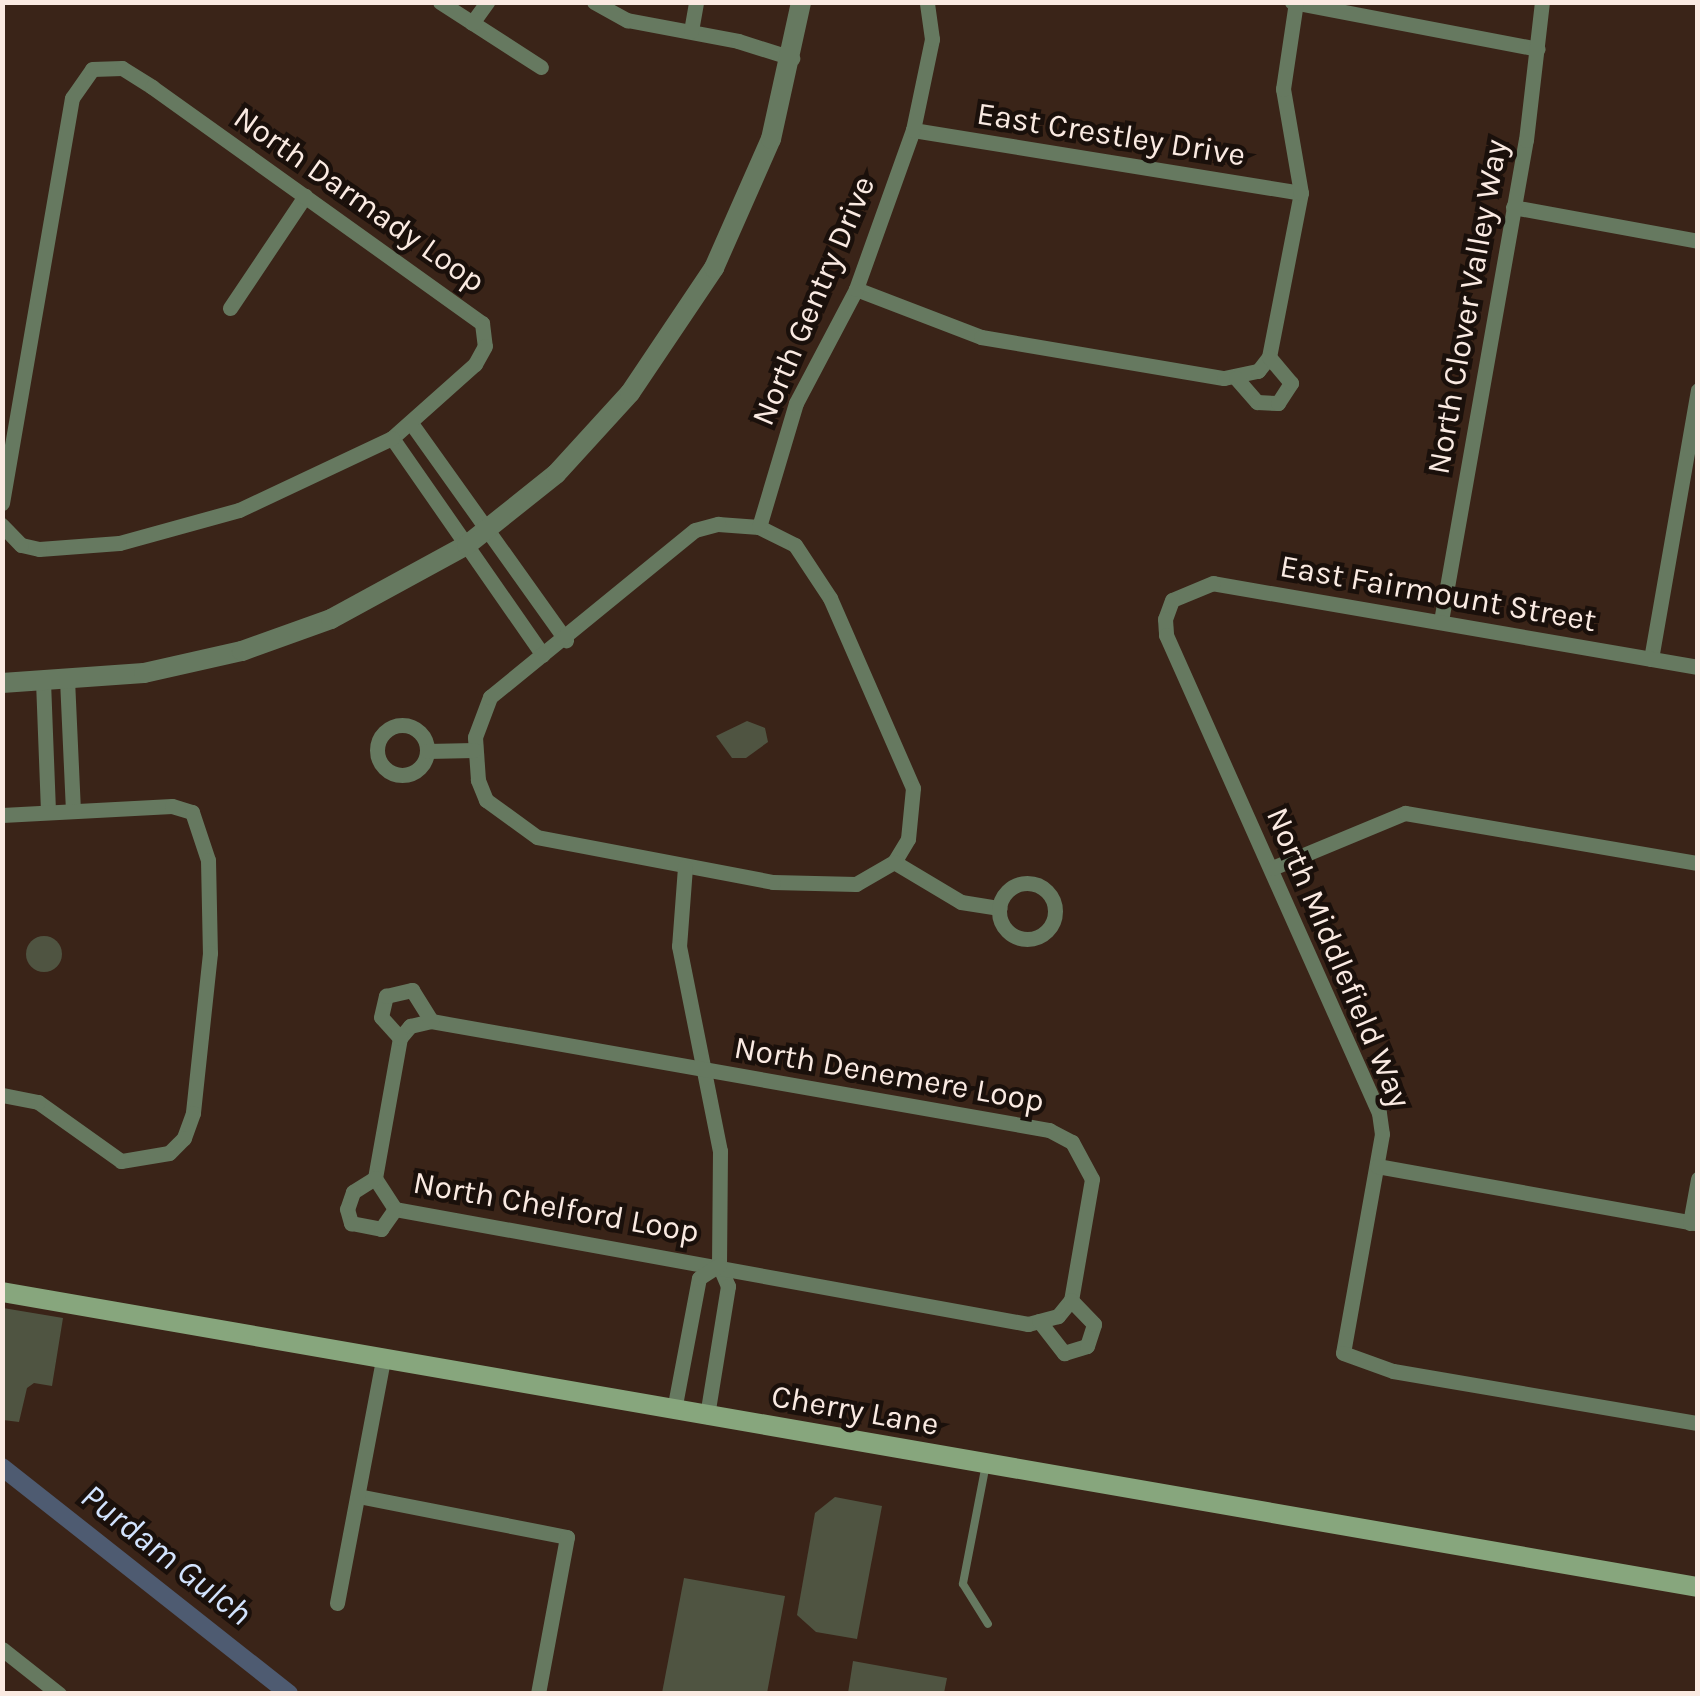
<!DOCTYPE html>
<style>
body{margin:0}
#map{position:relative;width:1700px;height:1696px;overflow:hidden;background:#3a2418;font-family:Karla,sans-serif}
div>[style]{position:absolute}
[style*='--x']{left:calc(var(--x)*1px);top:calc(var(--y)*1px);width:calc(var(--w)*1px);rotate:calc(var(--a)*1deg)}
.green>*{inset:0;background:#4f5441}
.round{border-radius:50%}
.canal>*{height:18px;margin:-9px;padding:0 9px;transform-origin:9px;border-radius:9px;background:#4e5b71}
.service>*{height:8px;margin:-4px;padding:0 4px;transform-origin:4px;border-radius:4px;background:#667960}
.minor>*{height:15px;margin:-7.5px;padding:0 7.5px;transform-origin:7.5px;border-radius:7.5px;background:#667960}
.minor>.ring{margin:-7.5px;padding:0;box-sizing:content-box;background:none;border:15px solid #667960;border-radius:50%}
.tertiary>*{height:20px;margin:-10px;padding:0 10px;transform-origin:10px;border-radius:10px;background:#667960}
.secondary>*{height:20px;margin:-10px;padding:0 10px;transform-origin:10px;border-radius:10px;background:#87a67d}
span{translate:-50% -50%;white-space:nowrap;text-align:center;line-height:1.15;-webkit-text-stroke:9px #1a100b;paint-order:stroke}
.street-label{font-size:32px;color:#faeae2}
.water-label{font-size:35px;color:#d2e3fe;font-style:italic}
.frame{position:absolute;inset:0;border:5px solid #faeae2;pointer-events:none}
</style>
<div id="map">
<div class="green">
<div style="clip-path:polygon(747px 721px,765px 728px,768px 742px,746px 758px,732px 758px,716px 736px)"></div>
<div class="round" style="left:26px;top:936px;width:36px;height:36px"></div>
<div style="clip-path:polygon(3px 1308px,63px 1318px,52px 1386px,34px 1383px,27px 1388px,19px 1422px,3px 1420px)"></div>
<div style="clip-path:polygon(835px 1497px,882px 1506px,857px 1639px,816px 1632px,797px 1615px,815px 1513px)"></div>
<div style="clip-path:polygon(684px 1578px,785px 1596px,767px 1693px,662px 1693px)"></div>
<div style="clip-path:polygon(853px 1661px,947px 1678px,944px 1693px,848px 1693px)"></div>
</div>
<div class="canal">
<div style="--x:2;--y:1467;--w:366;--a:38.3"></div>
</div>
<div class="service">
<div style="--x:986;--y:1464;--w:122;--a:100.9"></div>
<div style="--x:963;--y:1584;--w:47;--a:58"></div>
</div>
<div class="minor">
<div style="--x:440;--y:2;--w:120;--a:32.8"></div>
<div style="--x:594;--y:2;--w:38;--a:29"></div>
<div style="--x:627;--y:20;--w:113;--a:10.7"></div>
<div style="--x:738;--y:41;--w:57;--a:17.5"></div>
<div style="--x:1292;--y:2;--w:250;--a:10.8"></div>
<div style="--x:472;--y:23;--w:26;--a:-54"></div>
<div style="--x:691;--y:31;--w:29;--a:-80"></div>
<div style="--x:913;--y:130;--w:393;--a:9.2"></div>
<div style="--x:1513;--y:207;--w:188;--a:10.4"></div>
<div style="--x:856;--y:289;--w:134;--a:21"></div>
<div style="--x:981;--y:337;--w:246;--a:9.6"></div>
<div style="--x:1224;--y:378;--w:35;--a:-12"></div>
<div style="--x:1258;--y:371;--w:18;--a:-52"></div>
<div style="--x:1269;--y:357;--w:167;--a:-79"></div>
<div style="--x:1301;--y:193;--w:106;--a:-99.8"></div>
<div style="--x:1283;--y:89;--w:88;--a:-81.5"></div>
<div style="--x:230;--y:308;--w:135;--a:-56.2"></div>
<div style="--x:1236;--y:378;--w:32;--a:49"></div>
<div style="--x:1257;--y:402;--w:21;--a:3"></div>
<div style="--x:1278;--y:403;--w:24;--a:-57"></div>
<div style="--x:1291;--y:383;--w:34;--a:-130"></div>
<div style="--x:411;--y:423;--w:267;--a:54.5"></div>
<div style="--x:392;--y:438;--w:264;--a:55.2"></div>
<div style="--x:2;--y:503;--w:411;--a:-80.2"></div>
<div style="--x:72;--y:98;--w:35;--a:-55"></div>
<div style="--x:92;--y:69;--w:30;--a:-2"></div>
<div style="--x:122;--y:68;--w:36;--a:32"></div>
<div style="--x:152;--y:87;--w:406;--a:35.6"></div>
<div style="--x:482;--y:323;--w:23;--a:83"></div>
<div style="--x:485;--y:346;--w:21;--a:119"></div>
<div style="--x:475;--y:364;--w:111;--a:138.3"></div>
<div style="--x:392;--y:438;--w:169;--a:154.8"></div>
<div style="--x:239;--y:510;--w:124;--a:164.6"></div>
<div style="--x:119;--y:543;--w:80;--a:175.7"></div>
<div style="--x:39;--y:549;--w:18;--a:-167"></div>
<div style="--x:21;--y:545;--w:28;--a:-134"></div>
<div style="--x:718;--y:524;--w:41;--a:4.2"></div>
<div style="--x:759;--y:527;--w:40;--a:26.6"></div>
<div style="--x:795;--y:545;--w:64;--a:56.6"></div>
<div style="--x:830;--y:598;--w:207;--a:66.4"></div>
<div style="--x:913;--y:788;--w:51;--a:95.6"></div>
<div style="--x:908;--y:839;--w:27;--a:121"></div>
<div style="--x:894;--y:862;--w:44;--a:149.9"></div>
<div style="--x:856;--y:884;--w:83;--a:-178.6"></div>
<div style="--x:773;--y:882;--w:240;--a:-169.2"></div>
<div style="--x:537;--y:837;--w:63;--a:-144"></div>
<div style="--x:486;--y:800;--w:22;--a:-112"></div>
<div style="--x:478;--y:780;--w:43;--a:-94"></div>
<div style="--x:475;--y:737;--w:43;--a:-69.4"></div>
<div style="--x:490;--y:697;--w:264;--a:-39.2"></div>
<div style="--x:695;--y:530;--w:24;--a:-15"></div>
<div style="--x:759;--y:527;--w:129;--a:-73.4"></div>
<div style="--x:796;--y:403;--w:129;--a:-62.2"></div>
<div style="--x:856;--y:289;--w:169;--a:-70.3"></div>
<div style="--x:913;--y:130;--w:93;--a:-78.2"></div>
<div style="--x:932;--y:39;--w:37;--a:-98"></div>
<div style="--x:1441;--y:621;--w:488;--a:-80"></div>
<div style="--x:1526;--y:140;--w:139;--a:-83.4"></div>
<div style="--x:1651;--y:659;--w:273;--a:-80.1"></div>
<div style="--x:1698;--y:667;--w:492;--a:-170.2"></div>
<div style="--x:1213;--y:583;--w:44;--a:157.5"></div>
<div style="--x:1172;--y:600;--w:20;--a:110"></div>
<div style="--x:1165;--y:619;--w:16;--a:86"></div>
<div style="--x:1166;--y:635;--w:523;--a:65.98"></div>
<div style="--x:1379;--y:1113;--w:21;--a:82"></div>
<div style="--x:1382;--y:1134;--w:222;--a:100.1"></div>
<div style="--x:1343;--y:1353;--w:53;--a:19.8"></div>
<div style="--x:1393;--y:1371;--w:309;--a:9.7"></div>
<div style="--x:67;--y:679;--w:132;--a:87.4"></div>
<div style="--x:43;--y:681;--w:131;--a:87.8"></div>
<div class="ring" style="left:377px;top:725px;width:35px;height:35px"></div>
<div style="--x:427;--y:751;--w:47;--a:-1.2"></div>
<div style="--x:2;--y:815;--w:170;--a:-3"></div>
<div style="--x:172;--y:806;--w:21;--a:17"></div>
<div style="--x:192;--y:812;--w:51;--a:71.6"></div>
<div style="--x:208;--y:860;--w:93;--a:88.8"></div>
<div style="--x:210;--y:953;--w:161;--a:96.1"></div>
<div style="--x:193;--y:1113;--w:27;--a:110"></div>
<div style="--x:184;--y:1138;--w:21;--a:135"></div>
<div style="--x:169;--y:1153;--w:49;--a:170.5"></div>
<div style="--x:121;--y:1161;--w:102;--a:-144.6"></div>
<div style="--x:38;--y:1102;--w:37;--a:-169"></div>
<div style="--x:894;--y:862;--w:78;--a:30.8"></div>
<div style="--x:961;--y:902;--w:39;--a:9"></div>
<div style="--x:685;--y:867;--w:79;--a:94.3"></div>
<div style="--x:679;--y:946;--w:209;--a:78.7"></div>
<div style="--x:720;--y:1151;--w:114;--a:90.5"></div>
<div style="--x:719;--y:1265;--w:23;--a:67"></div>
<div style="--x:728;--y:1286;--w:132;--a:99.2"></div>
<div style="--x:1272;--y:868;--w:144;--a:-22.5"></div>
<div style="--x:1405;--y:813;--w:297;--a:9.7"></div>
<div class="ring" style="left:999px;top:883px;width:41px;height:41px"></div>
<div style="--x:431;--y:1021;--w:628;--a:10"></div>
<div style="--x:1049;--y:1130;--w:26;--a:28"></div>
<div style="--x:1072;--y:1142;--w:42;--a:61.6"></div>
<div style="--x:1092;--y:1179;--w:123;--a:99.8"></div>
<div style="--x:1071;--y:1300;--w:21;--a:129"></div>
<div style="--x:1058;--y:1316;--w:31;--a:165"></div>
<div style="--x:1028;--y:1324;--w:643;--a:-169.7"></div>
<div style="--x:395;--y:1209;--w:37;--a:-123"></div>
<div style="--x:375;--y:1178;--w:142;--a:-79.9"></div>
<div style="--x:400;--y:1038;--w:16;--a:-50"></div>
<div style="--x:410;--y:1026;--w:22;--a:-13"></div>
<div style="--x:400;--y:1038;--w:28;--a:-132"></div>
<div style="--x:381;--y:1017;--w:22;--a:-77"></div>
<div style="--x:386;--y:996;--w:27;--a:-13"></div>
<div style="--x:412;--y:990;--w:36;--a:58"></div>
<div style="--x:1377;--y:1166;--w:326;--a:10.2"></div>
<div style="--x:375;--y:1178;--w:26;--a:148"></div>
<div style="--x:353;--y:1192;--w:18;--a:109"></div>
<div style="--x:347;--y:1209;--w:15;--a:74"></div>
<div style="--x:351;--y:1223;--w:31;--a:11"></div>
<div style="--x:381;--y:1229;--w:24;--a:-55"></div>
<div style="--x:1690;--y:1223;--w:45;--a:-79.7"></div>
<div style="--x:1039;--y:1321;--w:41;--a:52"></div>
<div style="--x:1064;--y:1353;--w:24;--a:-17"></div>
<div style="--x:1087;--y:1346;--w:23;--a:-72"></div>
<div style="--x:1094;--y:1324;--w:33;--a:-134"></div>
<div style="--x:674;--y:1410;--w:134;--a:-79.3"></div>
<div style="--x:699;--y:1278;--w:24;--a:-33"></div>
<div style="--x:358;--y:1496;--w:213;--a:11.1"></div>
<div style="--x:567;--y:1537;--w:160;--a:100.5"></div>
<div style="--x:337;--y:1603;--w:247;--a:-79.3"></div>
<div style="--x:2;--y:1649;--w:73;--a:38.3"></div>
</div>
<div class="tertiary">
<div style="--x:2;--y:683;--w:142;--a:-4"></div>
<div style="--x:144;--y:673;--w:100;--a:-12.7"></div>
<div style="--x:242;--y:651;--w:95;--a:-19.8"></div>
<div style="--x:331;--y:619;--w:155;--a:-28.6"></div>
<div style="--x:467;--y:545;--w:114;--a:-38.6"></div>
<div style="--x:556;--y:474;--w:110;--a:-47.6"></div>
<div style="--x:630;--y:393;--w:151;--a:-56.1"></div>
<div style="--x:714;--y:268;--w:141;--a:-66.2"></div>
<div style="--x:771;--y:139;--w:140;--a:-77.6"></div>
</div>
<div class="secondary">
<div style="--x:2;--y:1292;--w:1721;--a:9.87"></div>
</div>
<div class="street-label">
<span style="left:1111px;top:135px;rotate:9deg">East Crestley Drive</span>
<span style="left:359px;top:200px;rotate:35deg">North Darmady Loop</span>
<span style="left:814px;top:301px;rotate:-67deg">North Gentry Drive</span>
<span style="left:1468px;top:307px;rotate:-80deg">North Clover Valley Way</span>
<span style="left:1438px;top:594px;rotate:10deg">East Fairmount Street</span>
<span style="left:1338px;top:958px;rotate:67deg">North Middlefield Way</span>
<span style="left:889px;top:1075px;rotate:10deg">North Denemere Loop</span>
<span style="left:556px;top:1208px;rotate:10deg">North Chelford Loop</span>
<span style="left:855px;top:1411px;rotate:10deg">Cherry Lane</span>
</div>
<div class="water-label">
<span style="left:166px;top:1555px;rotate:38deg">Purdam Gulch</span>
</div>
<div class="frame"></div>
</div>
